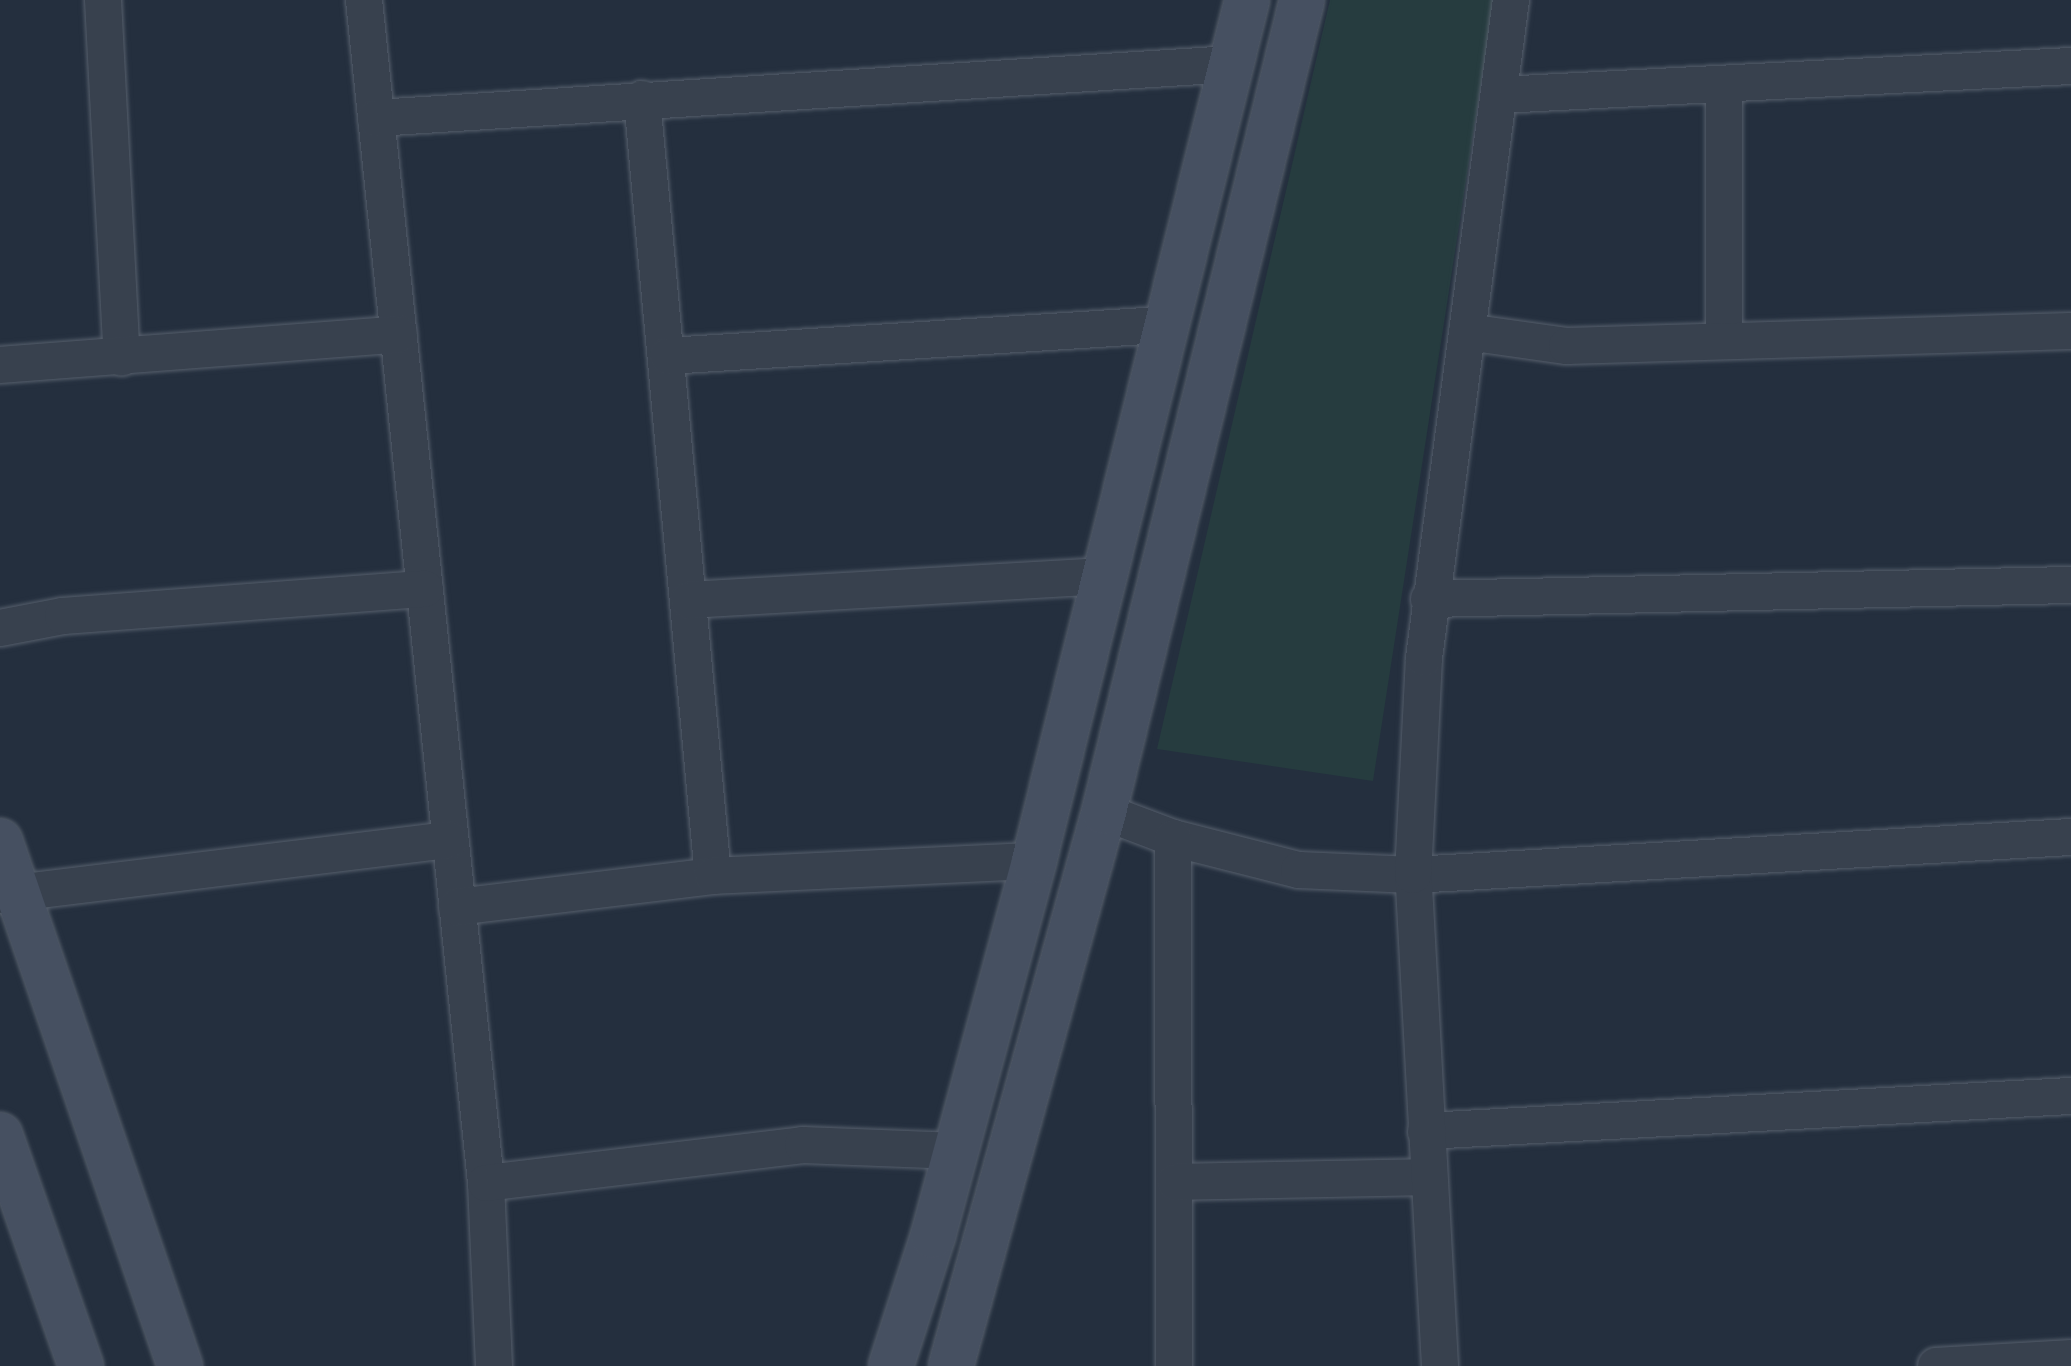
<!DOCTYPE html>
<html>
<head>
<meta charset="utf-8">
<style>
  body { margin:0 }
  #map { position:relative; width:2071px; height:1366px; overflow:hidden; background:#242f3e; font-family:Lato,sans-serif }
  div>[style] { position:absolute }
  .green>* { inset:0; background:#263c3f }
  .roads { filter:drop-shadow(0 0 2px #565f6c) drop-shadow(0 0 2px #565f6c) }
  .street>* { height:36px; margin:-18px; padding:0 18px; transform-origin:18px; border-radius:18px; background:#38414e }
  .secondary>* { height:44px; margin:-22px; padding:0 22px; transform-origin:22px; border-radius:22px; background:#465061 }
  span { translate:-50% -50%; white-space:nowrap; text-align:center; line-height:1.15; -webkit-text-stroke:8px #1d2633; paint-order:stroke }
</style>
</head>
<body>
<div id="map">
  <div class="green">
    <div style="clip-path:polygon(1330px 0,1494px 0,1373px 781px,1157px 749px)"></div>
  </div>
  <div class="roads">
    <div class="street">
      <div style="left:103px;top:0;width:358px;rotate:87deg"></div>
      <div style="left:364px;top:0;width:1189px;rotate:84.11deg"></div>
      <div style="left:486px;top:1183px;width:183px;rotate:87.5deg"></div>
      <div style="left:1724px;top:84px;width:255px;rotate:90deg"></div>
      <div style="left:1500px;top:95px;width:572px;rotate:-2.91deg"></div>
      <div style="left:642px;top:99px;width:780px;rotate:84.78deg"></div>
      <div style="left:376px;top:118px;width:858px;rotate:-3.61deg"></div>
      <div style="left:1467px;top:332px;width:101px;rotate:8deg"></div>
      <div style="left:1567px;top:346px;width:504px;rotate:-1.7deg"></div>
      <div style="left:668px;top:356px;width:499px;rotate:-3.6deg"></div>
      <div style="left:0;top:365px;width:400px;rotate:-4.4deg"></div>
      <div style="left:1429px;top:599px;width:642px;rotate:-1.25deg"></div>
      <div style="left:689px;top:600px;width:415px;rotate:-3.3deg"></div>
      <div style="left:0;top:628px;width:64px;rotate:-10.8deg"></div>
      <div style="left:63px;top:616px;width:363px;rotate:-4.3deg"></div>
      <div style="left:1104px;top:812px;width:74px;rotate:20.6deg"></div>
      <div style="left:1173px;top:838px;width:130px;rotate:14.3deg"></div>
      <div style="left:1299px;top:870px;width:114px;rotate:2.5deg"></div>
      <div style="left:1413px;top:875px;width:659px;rotate:-3.31deg"></div>
      <div style="left:1173px;top:838px;width:528px;rotate:89.89deg"></div>
      <div style="left:0;top:895px;width:453px;rotate:-7deg"></div>
      <div style="left:457px;top:907px;width:258px;rotate:-6.9deg"></div>
      <div style="left:713px;top:876px;width:321px;rotate:-2.7deg"></div>
      <div style="left:1426px;top:1131px;width:646px;rotate:-3.11deg"></div>
      <div style="left:1175px;top:1182px;width:254px;rotate:-1.1deg"></div>
      <div style="left:486px;top:1183px;width:319px;rotate:-6.8deg"></div>
      <div style="left:803px;top:1145px;width:154px;rotate:2.2deg"></div>
      <div style="left:1440px;top:1366px;width:492px;rotate:-93.1deg"></div>
      <div style="left:1413px;top:875px;width:217px;rotate:-87.1deg"></div>
      <div style="left:1424px;top:658px;width:664px;rotate:-82.47deg"></div>
      <div style="left:1936px;top:1366px;width:135px;rotate:-3.4deg"></div>
    </div>
    <div class="secondary">
      <div style="left:0;top:841px;width:555px;rotate:71.08deg"></div>
      <div style="left:0;top:1135px;width:245px;rotate:70.7deg"></div>
      <div style="left:891px;top:1366px;width:137px;rotate:-72.1deg"></div>
      <div style="left:933px;top:1236px;width:388px;rotate:-74.9deg"></div>
      <div style="left:1034px;top:861px;width:887px;rotate:-76.1deg"></div>
      <div style="left:951px;top:1366px;width:575px;rotate:-74.56deg"></div>
      <div style="left:1104px;top:812px;width:836px;rotate:-76.3deg"></div>
    </div>
  </div>
</div>
</body>
</html>
